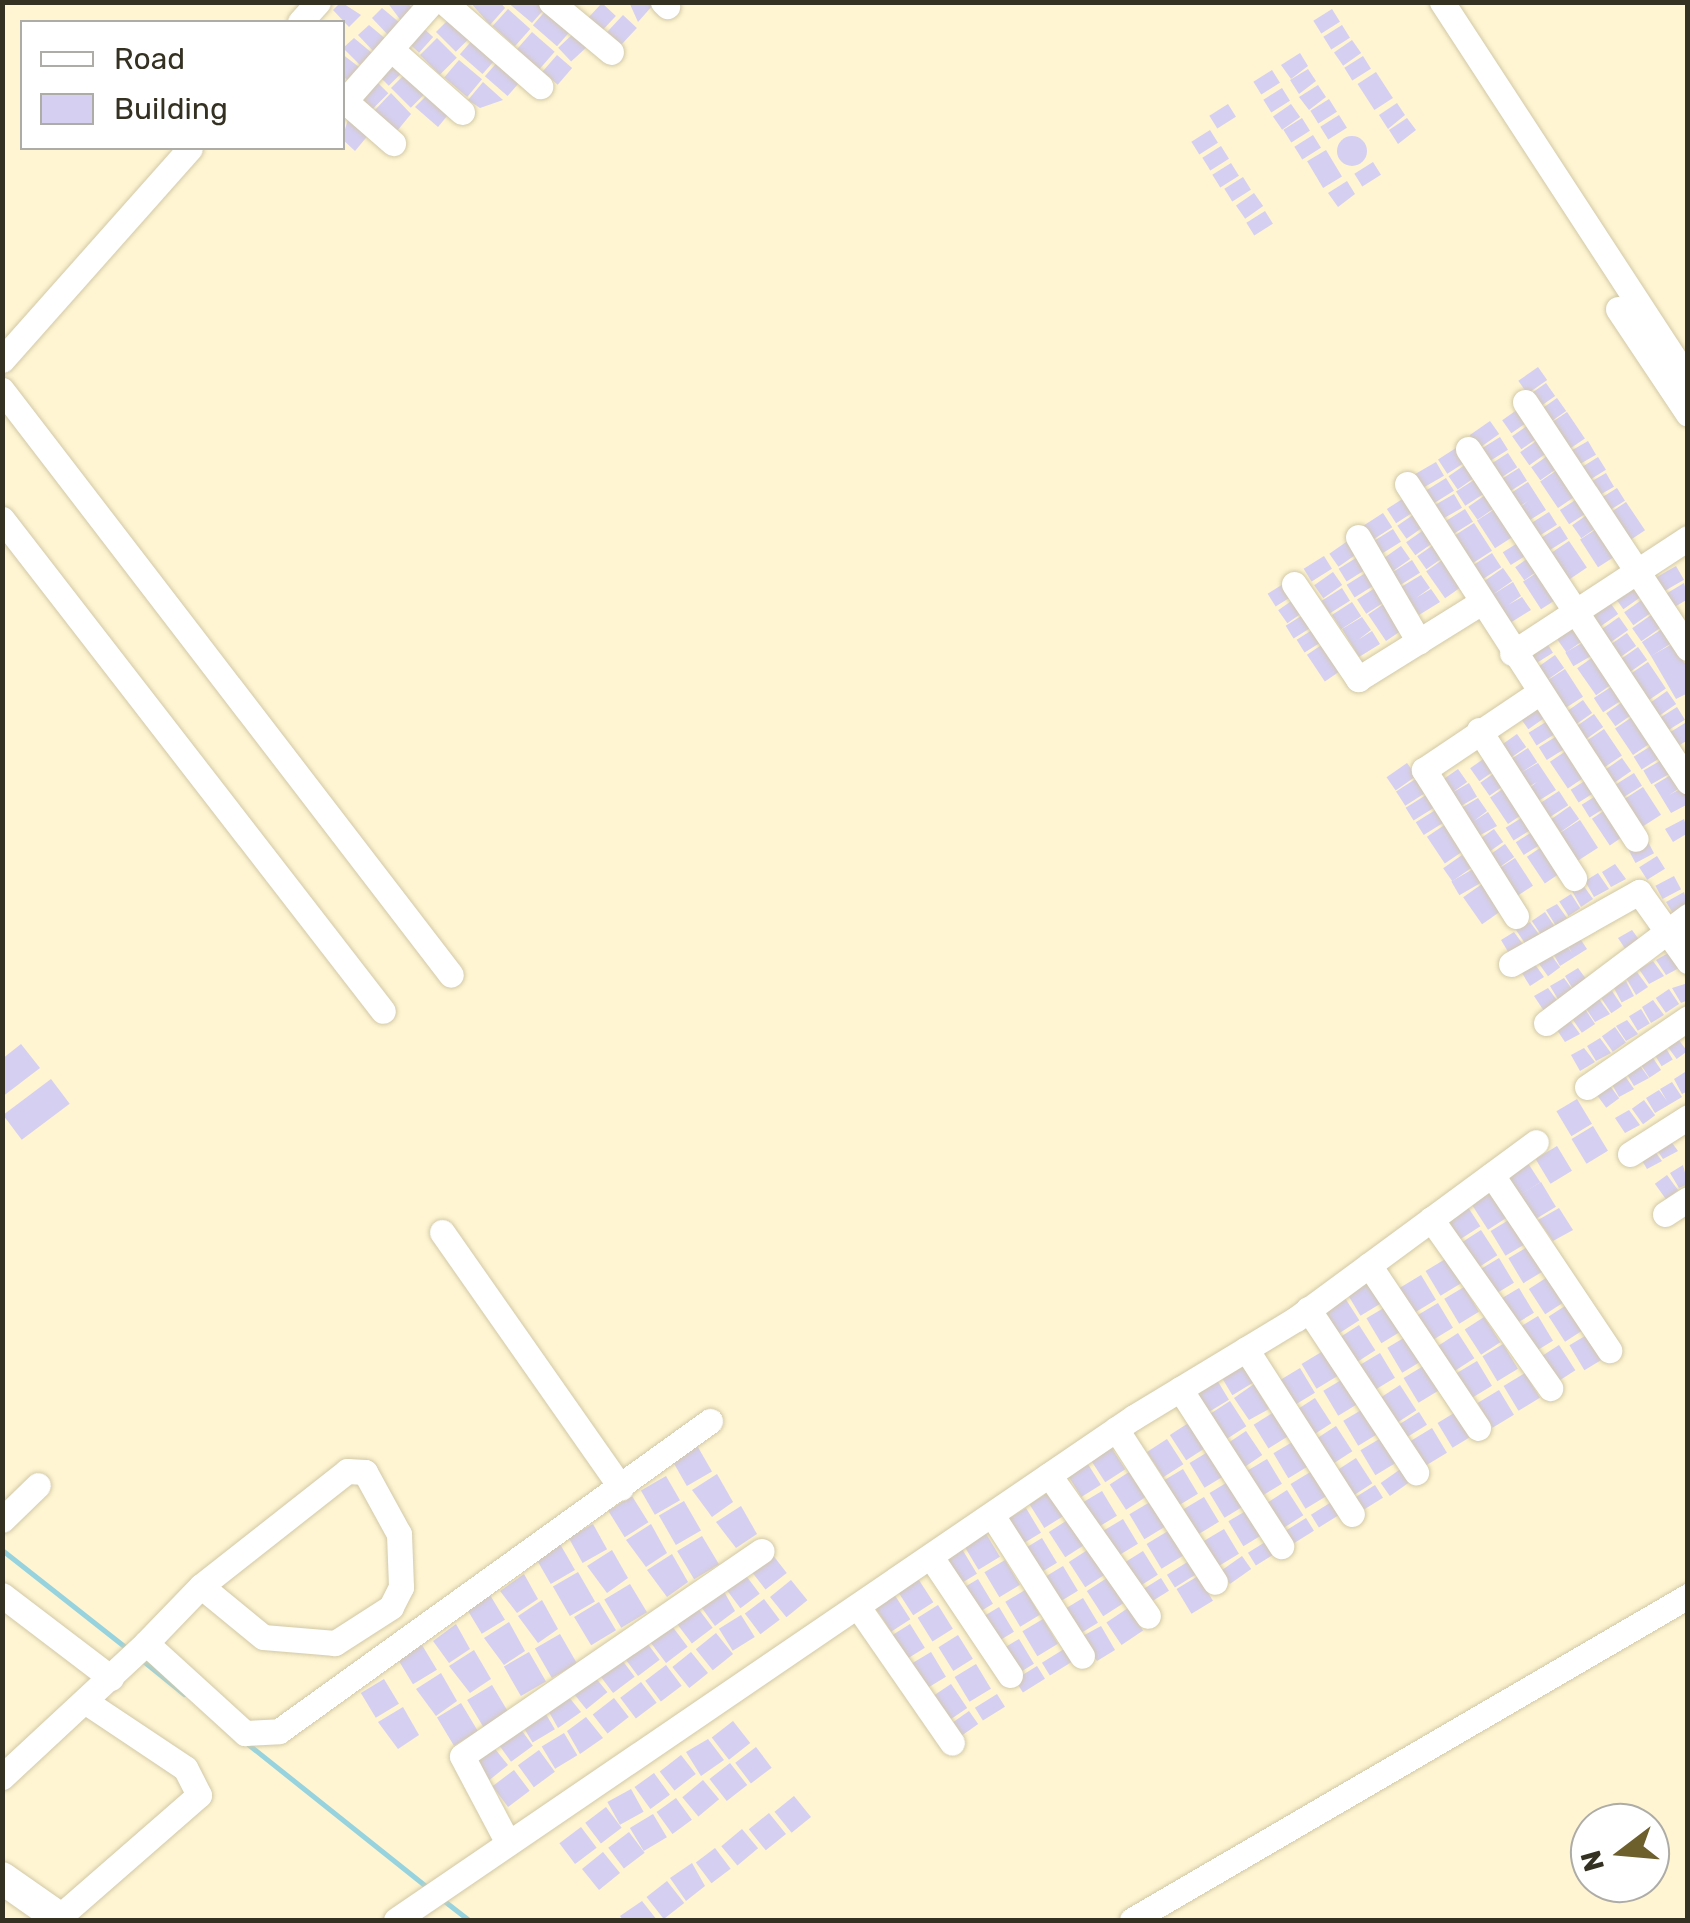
<!DOCTYPE html>
<html>
<head>
<meta charset="utf-8">
<style>
  body { margin:0 }
  #map { position:relative; width:1690px; height:1923px; overflow:hidden; background:#fff5d2; font-family:Rubik,sans-serif }
  div>[style] { position:absolute }
  .stream>* { height:5px; margin:-2.5px; padding:0 2.5px; transform-origin:2.5px; border-radius:2.5px; background:#97d3de }
  .building>* { inset:0; background:#d5cff1; transform-origin:0 0 }
  .round { border-radius:50% }
  .roads { filter:drop-shadow(0 0 2px #d2c8a7) drop-shadow(0 0 2px #d2c8a7) }
  .minor>* { height:25px; margin:-12.5px; padding:0 12.5px; transform-origin:12.5px; border-radius:12.5px; background:#fff }
  .major>* { height:32px; margin:-16px; padding:0 16px; transform-origin:16px; border-radius:16px; background:#fff }
  span { translate:-50% -50%; white-space:nowrap; text-align:center; line-height:1.15; -webkit-text-stroke:10px #fff; paint-order:stroke }
  .frame { position:absolute; inset:0; border:5px solid #343022; pointer-events:none }
  .legend { position:absolute; left:20px; top:20px; width:325px; height:130px; box-sizing:border-box; background:#fff; border:2px solid #aeaca7; margin:0; padding:12px 18px; list-style:none; font-size:30px; color:#343022 }
  .legend li { display:flex; align-items:center; gap:20px; height:50px }
  .legend b { width:50px; border:2px solid #aeaca7 }
  .north { position:absolute; left:1570px; top:1803px; width:100px; height:100px; box-sizing:border-box; background:#fff; border:2px solid #aeaca7; border-radius:50%; rotate:254deg; font-size:28px; font-weight:700; line-height:40px; text-align:center; color:#343022 }
  .north::after { content:''; display:block; margin:auto; width:35px; height:45px; background:#6d602d; clip-path:polygon(50% 0,100% 100%,50% 72%,0 100%) }
</style>
</head>
<body>
<div id="map">
  <div class="stream">
    <div style="left:2px;top:1550px;width:162px;rotate:38.2deg"></div>
    <div style="left:142px;top:1660px;width:54px;rotate:39deg"></div>
    <div style="left:244px;top:1741px;width:234px;rotate:38.6deg"></div>
    <div style="left:443px;top:1900px;width:33px;rotate:38deg"></div>
  </div>
  <div class="building">
    <div style="clip-path:polygon(341px 2px,361px 15px,349px 27px,333px 10px)"></div>
    <div style="clip-path:polygon(387px 2px,406px 2px,414px 9px,402px 22px)"></div>
    <div style="clip-path:polygon(470px 2px,500px 2px,505px 8px,490px 25px)"></div>
    <div style="clip-path:polygon(507px 2px,543px 2px,547px 6px,532px 23px)"></div>
    <div style="clip-path:polygon(629px 2px,651px 2px,653px 5px,638px 22px)"></div>
    <div style="left:602px;top:3px;width:19px;height:23px;rotate:43deg"></div>
    <div style="clip-path:polygon(382px 8px,400px 23px,389px 36px,372px 18px)"></div>
    <div style="left:548px;top:8px;width:32px;height:23px;rotate:41deg"></div>
    <div style="left:508px;top:9px;width:30px;height:23px;rotate:42deg"></div>
    <div style="left:1332px;top:9px;width:15px;height:22px;rotate:58deg"></div>
    <div style="left:453px;top:15px;width:28px;height:24px;rotate:45deg"></div>
    <div style="left:623px;top:15px;width:19px;height:23px;rotate:43deg"></div>
    <div style="clip-path:polygon(369px 25px,387px 40px,375px 53px,358px 35px)"></div>
    <div style="left:1342px;top:25px;width:15px;height:22px;rotate:58deg"></div>
    <div style="left:422px;top:27px;width:15px;height:21px;rotate:42deg"></div>
    <div style="left:532px;top:32px;width:30px;height:23px;rotate:41deg"></div>
    <div style="left:575px;top:32px;width:19px;height:23px;rotate:47deg"></div>
    <div style="left:475px;top:37px;width:30px;height:23px;rotate:41deg"></div>
    <div style="clip-path:polygon(354px 38px,372px 53px,360px 65px,343px 48px)"></div>
    <div style="left:437px;top:38px;width:28px;height:24px;rotate:45deg"></div>
    <div style="left:1352px;top:40px;width:16px;height:22px;rotate:55deg"></div>
    <div style="clip-path:polygon(1300px 53px,1308px 66px,1291px 79px,1281px 65px)"></div>
    <div style="clip-path:polygon(342px 54px,359px 67px,347px 80px,342px 75px)"></div>
    <div style="left:557px;top:55px;width:20px;height:22px;rotate:41deg"></div>
    <div style="left:1363px;top:56px;width:15px;height:22px;rotate:58deg"></div>
    <div style="left:393px;top:59px;width:16px;height:22px;rotate:45deg"></div>
    <div style="left:500px;top:59px;width:30px;height:23px;rotate:41deg"></div>
    <div style="left:459px;top:60px;width:30px;height:23px;rotate:40deg"></div>
    <div style="clip-path:polygon(1308px 69px,1316px 81px,1299px 94px,1290px 80px)"></div>
    <div style="left:1272px;top:70px;width:15px;height:22px;rotate:58deg"></div>
    <div style="left:408px;top:71px;width:28px;height:24px;rotate:45deg"></div>
    <div style="left:1376px;top:72px;width:31px;height:22px;rotate:57deg"></div>
    <div style="left:377px;top:82px;width:16px;height:23px;rotate:45deg"></div>
    <div style="clip-path:polygon(483px 82px,503px 100px,480px 108px,468px 100px)"></div>
    <div style="clip-path:polygon(1318px 85px,1326px 97px,1309px 110px,1299px 97px)"></div>
    <div style="left:1282px;top:88px;width:15px;height:22px;rotate:58deg"></div>
    <div style="clip-path:polygon(433px 89px,452px 110px,438px 127px,415px 107px)"></div>
    <div style="clip-path:polygon(391px 93px,411px 114px,397px 131px,374px 111px)"></div>
    <div style="left:1329px;top:99px;width:15px;height:22px;rotate:58deg"></div>
    <div style="clip-path:polygon(1397px 103px,1405px 115px,1388px 129px,1379px 115px)"></div>
    <div style="left:1228px;top:104px;width:15px;height:22px;rotate:58deg"></div>
    <div style="left:1291px;top:104px;width:16px;height:22px;rotate:55deg"></div>
    <div style="clip-path:polygon(350px 113px,370px 133px,355px 151px,342px 139px)"></div>
    <div style="left:1339px;top:115px;width:15px;height:22px;rotate:58deg"></div>
    <div style="left:1302px;top:118px;width:15px;height:22px;rotate:58deg"></div>
    <div style="clip-path:polygon(1407px 118px,1416px 130px,1398px 144px,1389px 130px)"></div>
    <div style="left:1210px;top:130px;width:15px;height:22px;rotate:58deg"></div>
    <div style="left:1313px;top:135px;width:15px;height:22px;rotate:58deg"></div>
    <div class="round" style="left:1337px;top:136px;width:30px;height:30px"></div>
    <div style="left:1221px;top:146px;width:15px;height:22px;rotate:58deg"></div>
    <div style="left:1326px;top:150px;width:31px;height:22px;rotate:59deg"></div>
    <div style="left:1373px;top:162px;width:15px;height:22px;rotate:58deg"></div>
    <div style="left:1231px;top:163px;width:15px;height:22px;rotate:58deg"></div>
    <div style="left:1243px;top:177px;width:15px;height:22px;rotate:58deg"></div>
    <div style="clip-path:polygon(1347px 181px,1355px 194px,1338px 207px,1328px 193px)"></div>
    <div style="left:1254px;top:193px;width:16px;height:22px;rotate:55deg"></div>
    <div style="left:1265px;top:211px;width:15px;height:22px;rotate:58deg"></div>
    <div style="left:1538px;top:367px;width:16px;height:24px;rotate:55deg"></div>
    <div style="left:1546px;top:383px;width:16px;height:23px;rotate:55deg"></div>
    <div style="left:1557px;top:398px;width:16px;height:24px;rotate:55deg"></div>
    <div style="left:1521px;top:407px;width:16px;height:23px;rotate:55deg"></div>
    <div style="left:1567px;top:412px;width:32px;height:24px;rotate:56deg"></div>
    <div style="left:1490px;top:421px;width:16px;height:25px;rotate:55deg"></div>
    <div style="left:1531px;top:423px;width:16px;height:23px;rotate:55deg"></div>
    <div style="left:1500px;top:437px;width:15px;height:25px;rotate:58deg"></div>
    <div style="left:1539px;top:439px;width:16px;height:23px;rotate:55deg"></div>
    <div style="left:1588px;top:441px;width:16px;height:25px;rotate:60deg"></div>
    <div style="left:1459px;top:446px;width:17px;height:25px;rotate:57deg"></div>
    <div style="left:1508px;top:453px;width:17px;height:25px;rotate:57deg"></div>
    <div style="left:1550px;top:454px;width:16px;height:23px;rotate:55deg"></div>
    <div style="left:1598px;top:457px;width:15px;height:25px;rotate:58deg"></div>
    <div style="left:1436px;top:462px;width:16px;height:25px;rotate:60deg"></div>
    <div style="left:1469px;top:462px;width:16px;height:25px;rotate:55deg"></div>
    <div style="left:1519px;top:468px;width:15px;height:24px;rotate:58deg"></div>
    <div style="left:1560px;top:468px;width:32px;height:24px;rotate:56deg"></div>
    <div style="left:1606px;top:473px;width:16px;height:24px;rotate:60deg"></div>
    <div style="left:1446px;top:478px;width:15px;height:25px;rotate:58deg"></div>
    <div style="left:1477px;top:478px;width:17px;height:25px;rotate:57deg"></div>
    <div style="clip-path:polygon(1528px 482px,1546px 510px,1525px 523px,1518px 509px,1528px 501px,1516px 509px,1508px 495px)"></div>
    <div style="left:1617px;top:488px;width:15px;height:24px;rotate:58deg"></div>
    <div style="left:1488px;top:493px;width:16px;height:24px;rotate:55deg"></div>
    <div style="left:1454px;top:494px;width:16px;height:25px;rotate:60deg"></div>
    <div style="left:1407px;top:496px;width:17px;height:24px;rotate:57deg"></div>
    <div style="left:1580px;top:497px;width:17px;height:24px;rotate:57deg"></div>
    <div style="left:1626px;top:502px;width:34px;height:24px;rotate:56deg"></div>
    <div style="left:1498px;top:507px;width:33px;height:25px;rotate:57deg"></div>
    <div style="left:1465px;top:509px;width:15px;height:24px;rotate:58deg"></div>
    <div style="left:1417px;top:512px;width:16px;height:24px;rotate:55deg"></div>
    <div style="left:1549px;top:512px;width:15px;height:24px;rotate:58deg"></div>
    <div style="left:1591px;top:512px;width:16px;height:23px;rotate:55deg"></div>
    <div style="left:1383px;top:513px;width:17px;height:24px;rotate:57deg"></div>
    <div style="left:1474px;top:523px;width:33px;height:24px;rotate:57deg"></div>
    <div style="left:1560px;top:526px;width:15px;height:24px;rotate:58deg"></div>
    <div style="left:1601px;top:526px;width:33px;height:25px;rotate:57deg"></div>
    <div style="left:1393px;top:529px;width:15px;height:25px;rotate:58deg"></div>
    <div style="left:1425px;top:529px;width:16px;height:23px;rotate:55deg"></div>
    <div style="left:1524px;top:539px;width:15px;height:25px;rotate:58deg"></div>
    <div style="left:1349px;top:540px;width:16px;height:24px;rotate:55deg"></div>
    <div style="left:1569px;top:541px;width:32px;height:23px;rotate:56deg"></div>
    <div style="left:1436px;top:543px;width:16px;height:23px;rotate:55deg"></div>
    <div style="left:1401px;top:546px;width:16px;height:23px;rotate:55deg"></div>
    <div style="left:1492px;top:553px;width:17px;height:24px;rotate:57deg"></div>
    <div style="left:1534px;top:554px;width:16px;height:23px;rotate:55deg"></div>
    <div style="left:1324px;top:556px;width:15px;height:24px;rotate:58deg"></div>
    <div style="left:1359px;top:556px;width:15px;height:24px;rotate:58deg"></div>
    <div style="left:1445px;top:558px;width:33px;height:23px;rotate:55deg"></div>
    <div style="left:1412px;top:560px;width:15px;height:24px;rotate:58deg"></div>
    <div style="left:1676px;top:566px;width:16px;height:25px;rotate:60deg"></div>
    <div style="left:1503px;top:568px;width:16px;height:24px;rotate:55deg"></div>
    <div style="left:1544px;top:568px;width:33px;height:25px;rotate:57deg"></div>
    <div style="left:1333px;top:572px;width:16px;height:23px;rotate:55deg"></div>
    <div style="left:1367px;top:572px;width:15px;height:24px;rotate:58deg"></div>
    <div style="clip-path:polygon(1421px 575px,1430px 588px,1416px 598px,1431px 589px,1440px 602px,1419px 615px,1401px 587px)"></div>
    <div style="left:1288px;top:581px;width:15px;height:24px;rotate:58deg"></div>
    <div style="clip-path:polygon(1513px 582px,1521px 596px,1508px 605px,1522px 597px,1531px 610px,1510px 623px,1492px 595px)"></div>
    <div style="left:1633px;top:583px;width:16px;height:23px;rotate:55deg"></div>
    <div style="clip-path:polygon(1684px 583px,1688px 599px,1671px 609px,1664px 595px)"></div>
    <div style="left:1378px;top:586px;width:17px;height:25px;rotate:57deg"></div>
    <div style="left:1342px;top:588px;width:15px;height:24px;rotate:58deg"></div>
    <div style="left:1297px;top:597px;width:16px;height:23px;rotate:55deg"></div>
    <div style="left:1643px;top:599px;width:16px;height:23px;rotate:55deg"></div>
    <div style="left:1388px;top:601px;width:32px;height:24px;rotate:56deg"></div>
    <div style="left:1609px;top:601px;width:16px;height:23px;rotate:55deg"></div>
    <div style="left:1352px;top:602px;width:17px;height:24px;rotate:57deg"></div>
    <div style="left:1306px;top:613px;width:15px;height:24px;rotate:58deg"></div>
    <div style="left:1651px;top:615px;width:16px;height:23px;rotate:55deg"></div>
    <div style="clip-path:polygon(1362px 617px,1371px 630px,1358px 640px,1372px 631px,1380px 644px,1359px 657px,1342px 629px)"></div>
    <div style="left:1619px;top:617px;width:16px;height:23px;rotate:55deg"></div>
    <div style="left:1576px;top:626px;width:16px;height:23px;rotate:55deg"></div>
    <div style="left:1317px;top:627px;width:15px;height:24px;rotate:58deg"></div>
    <div style="left:1662px;top:629px;width:17px;height:24px;rotate:57deg"></div>
    <div style="left:1627px;top:633px;width:16px;height:23px;rotate:55deg"></div>
    <div style="left:1545px;top:640px;width:15px;height:25px;rotate:58deg"></div>
    <div style="left:1587px;top:640px;width:16px;height:25px;rotate:60deg"></div>
    <div style="left:1326px;top:642px;width:32px;height:23px;rotate:56deg"></div>
    <div style="clip-path:polygon(1672px 644px,1688px 668px,1688px 693px,1676px 699px,1651px 656px)"></div>
    <div style="left:1638px;top:647px;width:16px;height:24px;rotate:55deg"></div>
    <div style="left:1555px;top:655px;width:16px;height:23px;rotate:55deg"></div>
    <div style="left:1596px;top:655px;width:33px;height:23px;rotate:55deg"></div>
    <div style="left:1648px;top:662px;width:32px;height:24px;rotate:56deg"></div>
    <div style="left:1565px;top:669px;width:33px;height:24px;rotate:57deg"></div>
    <div style="left:1614px;top:685px;width:17px;height:24px;rotate:57deg"></div>
    <div style="left:1667px;top:691px;width:16px;height:24px;rotate:55deg"></div>
    <div style="left:1583px;top:700px;width:16px;height:23px;rotate:55deg"></div>
    <div style="left:1625px;top:700px;width:16px;height:23px;rotate:55deg"></div>
    <div style="left:1538px;top:703px;width:16px;height:23px;rotate:55deg"></div>
    <div style="left:1677px;top:707px;width:15px;height:24px;rotate:58deg"></div>
    <div style="left:1594px;top:714px;width:16px;height:25px;rotate:55deg"></div>
    <div style="left:1635px;top:715px;width:32px;height:24px;rotate:56deg"></div>
    <div style="left:1549px;top:720px;width:15px;height:24px;rotate:58deg"></div>
    <div style="clip-path:polygon(1685px 723px,1688px 740px,1673px 749px,1664px 736px)"></div>
    <div style="left:1604px;top:729px;width:32px;height:24px;rotate:56deg"></div>
    <div style="left:1517px;top:734px;width:16px;height:23px;rotate:55deg"></div>
    <div style="left:1560px;top:734px;width:15px;height:25px;rotate:58deg"></div>
    <div style="left:1654px;top:744px;width:15px;height:24px;rotate:58deg"></div>
    <div style="left:1528px;top:748px;width:17px;height:24px;rotate:57deg"></div>
    <div style="left:1569px;top:749px;width:32px;height:23px;rotate:56deg"></div>
    <div style="left:1489px;top:755px;width:16px;height:23px;rotate:55deg"></div>
    <div style="left:1622px;top:758px;width:16px;height:24px;rotate:55deg"></div>
    <div style="left:1665px;top:758px;width:16px;height:25px;rotate:60deg"></div>
    <div style="left:1407px;top:763px;width:16px;height:25px;rotate:55deg"></div>
    <div style="clip-path:polygon(1538px 763px,1556px 790px,1535px 803px,1527px 790px,1537px 782px,1525px 789px,1517px 775px)"></div>
    <div style="left:1458px;top:769px;width:16px;height:25px;rotate:55deg"></div>
    <div style="left:1500px;top:769px;width:16px;height:24px;rotate:55deg"></div>
    <div style="left:1634px;top:773px;width:15px;height:24px;rotate:58deg"></div>
    <div style="clip-path:polygon(1674px 773px,1683px 786px,1669px 795px,1684px 787px,1688px 804px,1671px 813px,1654px 785px)"></div>
    <div style="left:1591px;top:777px;width:15px;height:24px;rotate:58deg"></div>
    <div style="left:1417px;top:778px;width:17px;height:25px;rotate:57deg"></div>
    <div style="left:1469px;top:783px;width:16px;height:24px;rotate:60deg"></div>
    <div style="left:1510px;top:784px;width:32px;height:24px;rotate:56deg"></div>
    <div style="left:1643px;top:787px;width:33px;height:24px;rotate:57deg"></div>
    <div style="left:1559px;top:791px;width:17px;height:24px;rotate:57deg"></div>
    <div style="left:1602px;top:792px;width:15px;height:24px;rotate:58deg"></div>
    <div style="left:1426px;top:795px;width:15px;height:24px;rotate:58deg"></div>
    <div style="clip-path:polygon(1478px 798px,1487px 811px,1474px 821px,1488px 812px,1497px 826px,1475px 838px,1458px 810px)"></div>
    <div style="left:1570px;top:806px;width:16px;height:23px;rotate:55deg"></div>
    <div style="left:1611px;top:806px;width:32px;height:23px;rotate:56deg"></div>
    <div style="left:1437px;top:809px;width:15px;height:25px;rotate:58deg"></div>
    <div style="left:1526px;top:815px;width:15px;height:24px;rotate:58deg"></div>
    <div style="clip-path:polygon(1684px 819px,1688px 833px,1673px 842px,1665px 829px)"></div>
    <div style="left:1580px;top:820px;width:33px;height:25px;rotate:57deg"></div>
    <div style="left:1446px;top:824px;width:32px;height:23px;rotate:56deg"></div>
    <div style="left:1494px;top:829px;width:16px;height:24px;rotate:55deg"></div>
    <div style="left:1537px;top:829px;width:15px;height:25px;rotate:58deg"></div>
    <div style="left:1647px;top:840px;width:15px;height:21px;rotate:62deg"></div>
    <div style="left:1505px;top:844px;width:16px;height:23px;rotate:55deg"></div>
    <div style="left:1546px;top:844px;width:32px;height:23px;rotate:56deg"></div>
    <div style="left:1462px;top:855px;width:16px;height:23px;rotate:55deg"></div>
    <div style="left:1657px;top:856px;width:15px;height:21px;rotate:58deg"></div>
    <div style="left:1515px;top:858px;width:33px;height:24px;rotate:57deg"></div>
    <div style="clip-path:polygon(1615px 864px,1626px 879px,1611px 887px,1602px 872px)"></div>
    <div style="left:1473px;top:869px;width:16px;height:25px;rotate:60deg"></div>
    <div style="clip-path:polygon(1598px 873px,1609px 889px,1594px 897px,1585px 881px)"></div>
    <div style="left:1674px;top:876px;width:15px;height:21px;rotate:62deg"></div>
    <div style="left:1482px;top:884px;width:33px;height:23px;rotate:55deg"></div>
    <div style="clip-path:polygon(1583px 885px,1593px 899px,1581px 907px,1572px 891px)"></div>
    <div style="clip-path:polygon(1684px 892px,1688px 907px,1674px 915px,1666px 902px)"></div>
    <div style="left:1571px;top:894px;width:17px;height:14px;rotate:57deg"></div>
    <div style="clip-path:polygon(1557px 904px,1567px 918px,1556px 926px,1546px 910px)"></div>
    <div style="left:1545px;top:912px;width:18px;height:16px;rotate:56deg"></div>
    <div style="clip-path:polygon(1530px 922px,1541px 937px,1526px 945px,1516px 930px)"></div>
    <div style="clip-path:polygon(1632px 930px,1643px 945px,1628px 953px,1618px 938px)"></div>
    <div style="clip-path:polygon(1514px 932px,1525px 947px,1510px 955px,1501px 940px)"></div>
    <div style="clip-path:polygon(1577px 934px,1587px 949px,1560px 966px,1551px 950px,1564px 942px,1572px 953px,1565px 941px)"></div>
    <div style="left:1549px;top:952px;width:19px;height:15px;rotate:54deg"></div>
    <div style="clip-path:polygon(1670px 952px,1681px 967px,1666px 975px,1656px 960px)"></div>
    <div style="clip-path:polygon(1653px 961px,1664px 976px,1649px 984px,1639px 969px)"></div>
    <div style="clip-path:polygon(1534px 963px,1544px 977px,1530px 986px,1520px 970px)"></div>
    <div style="clip-path:polygon(1578px 968px,1589px 983px,1574px 991px,1565px 976px)"></div>
    <div style="clip-path:polygon(1637px 972px,1648px 987px,1636px 995px,1626px 978px)"></div>
    <div style="clip-path:polygon(1564px 978px,1575px 993px,1559px 1001px,1550px 986px)"></div>
    <div style="left:1626px;top:981px;width:17px;height:14px;rotate:62deg"></div>
    <div style="clip-path:polygon(1688px 983px,1688px 1000px,1681px 1003px,1672px 988px)"></div>
    <div style="clip-path:polygon(1548px 988px,1559px 1003px,1544px 1011px,1534px 996px)"></div>
    <div style="left:1669px;top:989px;width:18px;height:16px;rotate:56deg"></div>
    <div style="left:1612px;top:991px;width:18px;height:13px;rotate:56deg"></div>
    <div style="clip-path:polygon(1599px 999px,1610px 1014px,1595px 1022px,1585px 1007px)"></div>
    <div style="clip-path:polygon(1653px 1000px,1664px 1015px,1651px 1023px,1642px 1007px)"></div>
    <div style="left:1585px;top:1009px;width:18px;height:16px;rotate:56deg"></div>
    <div style="left:1641px;top:1009px;width:17px;height:14px;rotate:59deg"></div>
    <div style="clip-path:polygon(1569px 1019px,1580px 1034px,1565px 1042px,1555px 1027px)"></div>
    <div style="clip-path:polygon(1627px 1020px,1638px 1034px,1626px 1041px,1616px 1026px)"></div>
    <div style="left:1615px;top:1027px;width:19px;height:16px;rotate:55deg"></div>
    <div style="left:1676px;top:1036px;width:19px;height:13px;rotate:54deg"></div>
    <div style="clip-path:polygon(1600px 1038px,1611px 1053px,1596px 1061px,1587px 1046px)"></div>
    <div style="clip-path:polygon(21px 1044px,40px 1068px,2px 1097px,2px 1059px)"></div>
    <div style="left:1664px;top:1045px;width:17px;height:13px;rotate:59deg"></div>
    <div style="clip-path:polygon(1584px 1048px,1595px 1062px,1580px 1071px,1571px 1055px)"></div>
    <div style="left:1651px;top:1055px;width:18px;height:14px;rotate:56deg"></div>
    <div style="clip-path:polygon(1638px 1063px,1649px 1078px,1634px 1086px,1625px 1071px)"></div>
    <div style="clip-path:polygon(1685px 1072px,1688px 1091px,1682px 1094px,1674px 1079px)"></div>
    <div style="clip-path:polygon(1623px 1073px,1634px 1089px,1619px 1097px,1610px 1081px)"></div>
    <div style="left:51px;top:1079px;width:31px;height:60px;rotate:53deg"></div>
    <div style="clip-path:polygon(1672px 1082px,1682px 1097px,1655px 1113px,1646px 1098px,1659px 1090px,1667px 1101px,1660px 1089px)"></div>
    <div style="left:1608px;top:1083px;width:19px;height:16px;rotate:54deg"></div>
    <div style="left:1577px;top:1099px;width:29px;height:24px;rotate:59deg"></div>
    <div style="left:1644px;top:1100px;width:19px;height:15px;rotate:54deg"></div>
    <div style="clip-path:polygon(1629px 1110px,1640px 1125px,1625px 1133px,1615px 1118px)"></div>
    <div style="left:1593px;top:1126px;width:29px;height:25px;rotate:59deg"></div>
    <div style="clip-path:polygon(1667px 1136px,1678px 1151px,1663px 1159px,1653px 1144px)"></div>
    <div style="left:1557px;top:1146px;width:29px;height:25px;rotate:59deg"></div>
    <div style="clip-path:polygon(1651px 1146px,1662px 1161px,1647px 1169px,1638px 1154px)"></div>
    <div style="left:1524px;top:1157px;width:30px;height:24px;rotate:57deg"></div>
    <div style="clip-path:polygon(1683px 1165px,1688px 1184px,1679px 1188px,1670px 1173px)"></div>
    <div style="left:1667px;top:1175px;width:19px;height:15px;rotate:54deg"></div>
    <div style="left:1541px;top:1182px;width:29px;height:24px;rotate:59deg"></div>
    <div style="left:1491px;top:1192px;width:30px;height:23px;rotate:57deg"></div>
    <div style="left:1464px;top:1201px;width:30px;height:24px;rotate:57deg"></div>
    <div style="clip-path:polygon(1559px 1208px,1573px 1230px,1553px 1241px,1538px 1220px)"></div>
    <div style="left:1512px;top:1218px;width:29px;height:25px;rotate:59deg"></div>
    <div style="left:1481px;top:1230px;width:30px;height:24px;rotate:57deg"></div>
    <div style="left:1529px;top:1246px;width:29px;height:24px;rotate:59deg"></div>
    <div style="left:1447px;top:1258px;width:29px;height:25px;rotate:59deg"></div>
    <div style="left:1499px;top:1258px;width:29px;height:25px;rotate:59deg"></div>
    <div style="left:1421px;top:1275px;width:29px;height:25px;rotate:59deg"></div>
    <div style="left:1549px;top:1276px;width:30px;height:24px;rotate:57deg"></div>
    <div style="left:1367px;top:1278px;width:29px;height:25px;rotate:59deg"></div>
    <div style="left:1464px;top:1287px;width:29px;height:23px;rotate:59deg"></div>
    <div style="left:1519px;top:1288px;width:29px;height:24px;rotate:59deg"></div>
    <div style="left:1343px;top:1295px;width:30px;height:24px;rotate:57deg"></div>
    <div style="left:1438px;top:1303px;width:29px;height:24px;rotate:59deg"></div>
    <div style="left:1568px;top:1304px;width:30px;height:23px;rotate:57deg"></div>
    <div style="left:1387px;top:1306px;width:29px;height:24px;rotate:59deg"></div>
    <div style="left:1538px;top:1316px;width:29px;height:25px;rotate:59deg"></div>
    <div style="left:1484px;top:1317px;width:30px;height:23px;rotate:57deg"></div>
    <div style="left:1359px;top:1325px;width:30px;height:24px;rotate:57deg"></div>
    <div style="left:1458px;top:1333px;width:30px;height:24px;rotate:57deg"></div>
    <div style="left:1590px;top:1333px;width:29px;height:24px;rotate:59deg"></div>
    <div style="left:1407px;top:1336px;width:29px;height:23px;rotate:59deg"></div>
    <div style="left:1503px;top:1344px;width:29px;height:24px;rotate:59deg"></div>
    <div style="left:1559px;top:1345px;width:30px;height:24px;rotate:57deg"></div>
    <div style="left:1323px;top:1351px;width:29px;height:25px;rotate:59deg"></div>
    <div style="left:1380px;top:1353px;width:29px;height:24px;rotate:59deg"></div>
    <div style="left:1238px;top:1358px;width:29px;height:24px;rotate:59deg"></div>
    <div style="left:1477px;top:1361px;width:29px;height:24px;rotate:59deg"></div>
    <div style="left:1425px;top:1365px;width:29px;height:25px;rotate:59deg"></div>
    <div style="left:1300px;top:1368px;width:29px;height:25px;rotate:59deg"></div>
    <div style="left:1525px;top:1373px;width:29px;height:25px;rotate:59deg"></div>
    <div style="left:1214px;top:1375px;width:29px;height:25px;rotate:59deg"></div>
    <div style="left:1343px;top:1379px;width:29px;height:23px;rotate:59deg"></div>
    <div style="clip-path:polygon(1254px 1384px,1269px 1409px,1249px 1420px,1234px 1398px)"></div>
    <div style="left:1400px;top:1385px;width:30px;height:23px;rotate:57deg"></div>
    <div style="left:1499px;top:1390px;width:29px;height:25px;rotate:59deg"></div>
    <div style="left:1315px;top:1398px;width:30px;height:24px;rotate:57deg"></div>
    <div style="left:1230px;top:1401px;width:30px;height:23px;rotate:57deg"></div>
    <div style="left:1363px;top:1409px;width:29px;height:23px;rotate:59deg"></div>
    <div style="left:1459px;top:1410px;width:29px;height:25px;rotate:59deg"></div>
    <div style="left:1274px;top:1412px;width:28px;height:24px;rotate:58deg"></div>
    <div style="left:1419px;top:1412px;width:15px;height:26px;rotate:58deg"></div>
    <div style="left:1190px;top:1422px;width:30px;height:24px;rotate:57deg"></div>
    <div style="left:1336px;top:1426px;width:30px;height:24px;rotate:57deg"></div>
    <div style="left:1432px;top:1428px;width:29px;height:25px;rotate:59deg"></div>
    <div style="left:1246px;top:1431px;width:29px;height:23px;rotate:56deg"></div>
    <div style="left:1381px;top:1438px;width:29px;height:24px;rotate:59deg"></div>
    <div style="left:1167px;top:1439px;width:30px;height:24px;rotate:57deg"></div>
    <div style="left:1294px;top:1441px;width:29px;height:24px;rotate:59deg"></div>
    <div style="left:695px;top:1442px;width:34px;height:29px;rotate:60deg"></div>
    <div style="left:1109px;top:1444px;width:30px;height:24px;rotate:57deg"></div>
    <div style="left:1211px;top:1450px;width:29px;height:25px;rotate:59deg"></div>
    <div style="left:1356px;top:1458px;width:30px;height:23px;rotate:57deg"></div>
    <div style="left:1267px;top:1459px;width:29px;height:23px;rotate:59deg"></div>
    <div style="left:1086px;top:1461px;width:28px;height:23px;rotate:58deg"></div>
    <div style="left:1402px;top:1468px;width:16px;height:26px;rotate:55deg"></div>
    <div style="left:1183px;top:1469px;width:29px;height:24px;rotate:59deg"></div>
    <div style="left:1312px;top:1471px;width:29px;height:25px;rotate:59deg"></div>
    <div style="left:1129px;top:1472px;width:30px;height:23px;rotate:57deg"></div>
    <div style="clip-path:polygon(717px 1474px,733px 1502px,712px 1517px,692px 1490px)"></div>
    <div style="left:666px;top:1476px;width:28px;height:29px;rotate:60deg"></div>
    <div style="left:1231px;top:1480px;width:29px;height:25px;rotate:59deg"></div>
    <div style="left:1375px;top:1485px;width:15px;height:26px;rotate:58deg"></div>
    <div style="left:1287px;top:1490px;width:30px;height:24px;rotate:57deg"></div>
    <div style="left:1102px;top:1491px;width:29px;height:24px;rotate:59deg"></div>
    <div style="left:1049px;top:1492px;width:28px;height:23px;rotate:58deg"></div>
    <div style="left:632px;top:1496px;width:31px;height:28px;rotate:58deg"></div>
    <div style="left:1204px;top:1497px;width:29px;height:24px;rotate:59deg"></div>
    <div style="left:684px;top:1501px;width:34px;height:29px;rotate:60deg"></div>
    <div style="left:1333px;top:1501px;width:15px;height:26px;rotate:58deg"></div>
    <div style="left:1150px;top:1502px;width:29px;height:24px;rotate:59deg"></div>
    <div style="clip-path:polygon(741px 1506px,757px 1534px,736px 1548px,716px 1522px)"></div>
    <div style="left:1026px;top:1508px;width:29px;height:25px;rotate:59deg"></div>
    <div style="left:1249px;top:1509px;width:29px;height:24px;rotate:59deg"></div>
    <div style="left:1306px;top:1518px;width:15px;height:26px;rotate:58deg"></div>
    <div style="left:1069px;top:1519px;width:30px;height:24px;rotate:57deg"></div>
    <div style="left:1123px;top:1519px;width:29px;height:24px;rotate:59deg"></div>
    <div style="left:593px;top:1524px;width:29px;height:28px;rotate:61deg"></div>
    <div style="clip-path:polygon(651px 1524px,667px 1553px,646px 1567px,626px 1540px)"></div>
    <div style="left:1224px;top:1529px;width:29px;height:24px;rotate:59deg"></div>
    <div style="left:1168px;top:1531px;width:29px;height:25px;rotate:59deg"></div>
    <div style="left:985px;top:1532px;width:29px;height:25px;rotate:59deg"></div>
    <div style="left:702px;top:1536px;width:33px;height:29px;rotate:59deg"></div>
    <div style="left:1042px;top:1538px;width:29px;height:25px;rotate:59deg"></div>
    <div style="left:1270px;top:1539px;width:15px;height:26px;rotate:58deg"></div>
    <div style="left:560px;top:1544px;width:30px;height:28px;rotate:60deg"></div>
    <div style="left:962px;top:1549px;width:29px;height:25px;rotate:59deg"></div>
    <div style="left:1089px;top:1549px;width:30px;height:24px;rotate:57deg"></div>
    <div style="clip-path:polygon(612px 1550px,628px 1578px,607px 1593px,587px 1566px)"></div>
    <div style="left:1143px;top:1551px;width:28px;height:24px;rotate:58deg"></div>
    <div style="clip-path:polygon(672px 1554px,688px 1582px,667px 1597px,647px 1570px)"></div>
    <div style="left:772px;top:1554px;width:24px;height:27px;rotate:52deg"></div>
    <div style="left:1242px;top:1556px;width:16px;height:26px;rotate:55deg"></div>
    <div style="left:1005px;top:1560px;width:29px;height:24px;rotate:59deg"></div>
    <div style="left:1189px;top:1561px;width:15px;height:26px;rotate:58deg"></div>
    <div style="left:1063px;top:1566px;width:29px;height:25px;rotate:59deg"></div>
    <div style="left:578px;top:1572px;width:34px;height:29px;rotate:60deg"></div>
    <div style="left:744px;top:1573px;width:26px;height:24px;rotate:53deg"></div>
    <div style="clip-path:polygon(524px 1574px,538px 1599px,517px 1613px,500px 1591px)"></div>
    <div style="left:1198px;top:1576px;width:29px;height:25px;rotate:59deg"></div>
    <div style="left:917px;top:1577px;width:30px;height:24px;rotate:57deg"></div>
    <div style="left:1107px;top:1578px;width:30px;height:24px;rotate:57deg"></div>
    <div style="left:1161px;top:1578px;width:15px;height:26px;rotate:58deg"></div>
    <div style="left:978px;top:1579px;width:29px;height:25px;rotate:59deg"></div>
    <div style="left:791px;top:1580px;width:26px;height:27px;rotate:51deg"></div>
    <div style="left:630px;top:1584px;width:33px;height:30px;rotate:59deg"></div>
    <div style="clip-path:polygon(722px 1588px,735px 1611px,715px 1626px,699px 1604px)"></div>
    <div style="left:1025px;top:1590px;width:29px;height:23px;rotate:59deg"></div>
    <div style="left:894px;top:1594px;width:30px;height:23px;rotate:57deg"></div>
    <div style="left:490px;top:1595px;width:29px;height:27px;rotate:59deg"></div>
    <div style="left:1083px;top:1598px;width:29px;height:25px;rotate:59deg"></div>
    <div style="left:764px;top:1599px;width:26px;height:24px;rotate:53deg"></div>
    <div style="clip-path:polygon(542px 1600px,558px 1629px,538px 1643px,518px 1616px)"></div>
    <div style="left:599px;top:1602px;width:33px;height:29px;rotate:59deg"></div>
    <div style="left:938px;top:1605px;width:28px;height:24px;rotate:58deg"></div>
    <div style="left:697px;top:1607px;width:26px;height:26px;rotate:53deg"></div>
    <div style="left:999px;top:1607px;width:29px;height:25px;rotate:59deg"></div>
    <div style="left:1128px;top:1608px;width:27px;height:26px;rotate:56deg"></div>
    <div style="left:741px;top:1615px;width:26px;height:26px;rotate:58deg"></div>
    <div style="left:1043px;top:1619px;width:29px;height:24px;rotate:59deg"></div>
    <div style="clip-path:polygon(509px 1622px,525px 1651px,504px 1665px,484px 1638px)"></div>
    <div style="clip-path:polygon(456px 1624px,470px 1649px,449px 1663px,433px 1641px)"></div>
    <div style="left:910px;top:1624px;width:28px;height:23px;rotate:58deg"></div>
    <div style="left:672px;top:1626px;width:26px;height:27px;rotate:53deg"></div>
    <div style="clip-path:polygon(1101px 1626px,1115px 1650px,1097px 1661px,1079px 1638px)"></div>
    <div style="left:716px;top:1633px;width:27px;height:26px;rotate:51deg"></div>
    <div style="left:560px;top:1634px;width:34px;height:29px;rotate:60deg"></div>
    <div style="left:958px;top:1635px;width:28px;height:23px;rotate:58deg"></div>
    <div style="left:644px;top:1639px;width:26px;height:27px;rotate:53deg"></div>
    <div style="left:1019px;top:1639px;width:29px;height:24px;rotate:59deg"></div>
    <div style="left:422px;top:1645px;width:29px;height:28px;rotate:59deg"></div>
    <div style="left:1064px;top:1649px;width:15px;height:26px;rotate:58deg"></div>
    <div style="clip-path:polygon(474px 1650px,491px 1679px,470px 1693px,449px 1666px)"></div>
    <div style="left:529px;top:1652px;width:34px;height:29px;rotate:60deg"></div>
    <div style="left:691px;top:1652px;width:27px;height:24px;rotate:51deg"></div>
    <div style="left:931px;top:1652px;width:29px;height:23px;rotate:59deg"></div>
    <div style="left:619px;top:1656px;width:26px;height:27px;rotate:53deg"></div>
    <div style="left:976px;top:1664px;width:29px;height:25px;rotate:59deg"></div>
    <div style="left:666px;top:1665px;width:26px;height:26px;rotate:53deg"></div>
    <div style="left:1037px;top:1666px;width:15px;height:26px;rotate:58deg"></div>
    <div style="left:591px;top:1672px;width:26px;height:27px;rotate:51deg"></div>
    <div style="clip-path:polygon(441px 1673px,457px 1701px,436px 1716px,416px 1689px)"></div>
    <div style="left:384px;top:1679px;width:29px;height:27px;rotate:59deg"></div>
    <div style="left:641px;top:1682px;width:26px;height:26px;rotate:53deg"></div>
    <div style="left:951px;top:1684px;width:29px;height:23px;rotate:56deg"></div>
    <div style="left:492px;top:1685px;width:33px;height:29px;rotate:59deg"></div>
    <div style="clip-path:polygon(564px 1691px,581px 1712px,558px 1728px,545px 1705px)"></div>
    <div style="left:997px;top:1694px;width:15px;height:26px;rotate:58deg"></div>
    <div style="left:614px;top:1698px;width:24px;height:27px;rotate:52deg"></div>
    <div style="left:461px;top:1703px;width:33px;height:28px;rotate:59deg"></div>
    <div style="left:541px;top:1706px;width:27px;height:26px;rotate:59deg"></div>
    <div style="clip-path:polygon(403px 1707px,419px 1735px,398px 1749px,378px 1722px)"></div>
    <div style="left:969px;top:1711px;width:16px;height:26px;rotate:55deg"></div>
    <div style="clip-path:polygon(586px 1717px,603px 1738px,580px 1754px,567px 1731px)"></div>
    <div style="left:733px;top:1721px;width:28px;height:27px;rotate:52deg"></div>
    <div style="left:517px;top:1724px;width:27px;height:27px;rotate:54deg"></div>
    <div style="left:564px;top:1733px;width:26px;height:26px;rotate:59deg"></div>
    <div style="clip-path:polygon(708px 1739px,724px 1760px,701px 1776px,686px 1752px)"></div>
    <div style="left:491px;top:1744px;width:27px;height:27px;rotate:51deg"></div>
    <div style="left:756px;top:1747px;width:26px;height:26px;rotate:53deg"></div>
    <div style="left:539px;top:1750px;width:27px;height:26px;rotate:54deg"></div>
    <div style="left:681px;top:1755px;width:24px;height:27px;rotate:52deg"></div>
    <div style="left:730px;top:1763px;width:28px;height:26px;rotate:52deg"></div>
    <div style="left:514px;top:1770px;width:26px;height:27px;rotate:53deg"></div>
    <div style="left:654px;top:1773px;width:27px;height:24px;rotate:54deg"></div>
    <div style="left:703px;top:1780px;width:25px;height:27px;rotate:50deg"></div>
    <div style="left:631px;top:1789px;width:26px;height:27px;rotate:61deg"></div>
    <div style="left:794px;top:1796px;width:27px;height:25px;rotate:51deg"></div>
    <div style="left:676px;top:1798px;width:27px;height:24px;rotate:54deg"></div>
    <div style="left:606px;top:1807px;width:26px;height:26px;rotate:53deg"></div>
    <div style="left:769px;top:1813px;width:27px;height:26px;rotate:51deg"></div>
    <div style="left:653px;top:1814px;width:27px;height:27px;rotate:59deg"></div>
    <div style="left:581px;top:1827px;width:26px;height:27px;rotate:53deg"></div>
    <div style="left:742px;top:1829px;width:25px;height:27px;rotate:50deg"></div>
    <div style="left:629px;top:1832px;width:26px;height:26px;rotate:53deg"></div>
    <div style="left:715px;top:1848px;width:26px;height:24px;rotate:53deg"></div>
    <div style="left:603px;top:1852px;width:27px;height:27px;rotate:51deg"></div>
    <div style="clip-path:polygon(692px 1863px,705px 1886px,686px 1901px,670px 1878px)"></div>
    <div style="left:667px;top:1881px;width:28px;height:26px;rotate:52deg"></div>
    <div style="clip-path:polygon(642px 1901px,657px 1920px,623px 1920px,620px 1916px)"></div>
  </div>
  <div class="roads">
    <div class="minor">
      <div style="left:444px;top:2px;width:128px;rotate:41.2deg"></div>
      <div style="left:551px;top:2px;width:78px;rotate:39.8deg"></div>
      <div style="left:663px;top:2px;width:6px;rotate:45deg"></div>
      <div style="left:1442px;top:2px;width:451px;rotate:56.9deg"></div>
      <div style="left:300px;top:22px;width:27px;rotate:-48deg"></div>
      <div style="left:391px;top:49px;width:95px;rotate:41.6deg"></div>
      <div style="left:345px;top:101px;width:64px;rotate:41.2deg"></div>
      <div style="left:342px;top:104px;width:136px;rotate:-48.6deg"></div>
      <div style="left:1618px;top:309px;width:126px;rotate:56.3deg"></div>
      <div style="left:2px;top:360px;width:283px;rotate:-48.4deg"></div>
      <div style="left:2px;top:390px;width:737px;rotate:52.49deg"></div>
      <div style="left:1525px;top:402px;width:295px;rotate:56.5deg"></div>
      <div style="left:1468px;top:449px;width:399px;rotate:56.5deg"></div>
      <div style="left:1407px;top:484px;width:422px;rotate:57.2deg"></div>
      <div style="left:2px;top:519px;width:622px;rotate:52.25deg"></div>
      <div style="left:1358px;top:537px;width:121px;rotate:59.8deg"></div>
      <div style="left:1294px;top:584px;width:115px;rotate:56deg"></div>
      <div style="left:1358px;top:679px;width:144px;rotate:-31.9deg"></div>
      <div style="left:1512px;top:653px;width:210px;rotate:-33.2deg"></div>
      <div style="left:1479px;top:730px;width:176px;rotate:57.3deg"></div>
      <div style="left:1516px;top:916px;width:173px;rotate:-122.2deg"></div>
      <div style="left:1424px;top:770px;width:140px;rotate:-33.9deg"></div>
      <div style="left:1511px;top:964px;width:147px;rotate:-29.4deg"></div>
      <div style="left:1639px;top:892px;width:85px;rotate:54.6deg"></div>
      <div style="left:1546px;top:1023px;width:178px;rotate:-37deg"></div>
      <div style="left:1587px;top:1087px;width:122px;rotate:-34.3deg"></div>
      <div style="left:1630px;top:1154px;width:69px;rotate:-32.5deg"></div>
      <div style="left:1492px;top:1175px;width:211px;rotate:56.2deg"></div>
      <div style="left:1665px;top:1214px;width:27px;rotate:-33deg"></div>
      <div style="left:1431px;top:1219px;width:207px;rotate:54.8deg"></div>
      <div style="left:442px;top:1232px;width:312px;rotate:55deg"></div>
      <div style="left:1369px;top:1265px;width:196px;rotate:56.2deg"></div>
      <div style="left:1308px;top:1309px;width:196px;rotate:56.5deg"></div>
      <div style="left:1246px;top:1349px;width:196px;rotate:57.3deg"></div>
      <div style="left:1180px;top:1389px;width:187px;rotate:57.2deg"></div>
      <div style="left:1116px;top:1429px;width:182px;rotate:57.1deg"></div>
      <div style="left:1049px;top:1475px;width:172px;rotate:54.9deg"></div>
      <div style="left:992px;top:1515px;width:167px;rotate:57.4deg"></div>
      <div style="left:2px;top:1520px;width:50px;rotate:-44.2deg"></div>
      <div style="left:931px;top:1557px;width:142px;rotate:56.2deg"></div>
      <div style="left:2px;top:1595px;width:137px;rotate:37.3deg"></div>
      <div style="left:858px;top:1607px;width:165px;rotate:55.3deg"></div>
      <div style="left:146px;top:1643px;width:79px;rotate:-46deg"></div>
      <div style="left:201px;top:1586px;width:186px;rotate:-38.2deg"></div>
      <div style="left:347px;top:1471px;width:18px;rotate:3deg"></div>
      <div style="left:365px;top:1472px;width:71px;rotate:61.3deg"></div>
      <div style="left:399px;top:1534px;width:53px;rotate:87.8deg"></div>
      <div style="left:401px;top:1587px;width:22px;rotate:117deg"></div>
      <div style="left:391px;top:1607px;width:67px;rotate:147.3deg"></div>
      <div style="left:335px;top:1643px;width:72px;rotate:-175.2deg"></div>
      <div style="left:263px;top:1637px;width:80px;rotate:-140.6deg"></div>
      <div style="left:2px;top:1777px;width:197px;rotate:-42.9deg"></div>
      <div style="left:146px;top:1643px;width:134px;rotate:42.3deg"></div>
      <div style="left:245px;top:1733px;width:34px;rotate:-3deg"></div>
      <div style="left:279px;top:1731px;width:531px;rotate:-35.73deg"></div>
      <div style="left:508px;top:1843px;width:98px;rotate:-117.9deg"></div>
      <div style="left:462px;top:1756px;width:363px;rotate:-34.4deg"></div>
      <div style="left:58px;top:1918px;width:187px;rotate:-41.1deg"></div>
      <div style="left:199px;top:1795px;width:30px;rotate:-117deg"></div>
      <div style="left:185px;top:1768px;width:115px;rotate:-146.3deg"></div>
      <div style="left:396px;top:1920px;width:893px;rotate:-34.28deg"></div>
      <div style="left:1134px;top:1417px;width:189px;rotate:-31.2deg"></div>
      <div style="left:1296px;top:1319px;width:298px;rotate:-36.4deg"></div>
      <div style="left:1132px;top:1920px;width:644px;rotate:-30.23deg"></div>
    </div>
    <div class="major">
      <div style="left:2px;top:1878px;width:73px;rotate:35deg"></div>
    </div>
  </div>
  <div class="frame"></div>
  <ul class="legend">
  <li><b style="height:12px;background:#fff"></b>Road</li>
  <li><b style="height:28px;background:#d5cff1"></b>Building</li>
  </ul>
  <div class="north">N</div>
</div>
</body>
</html>
